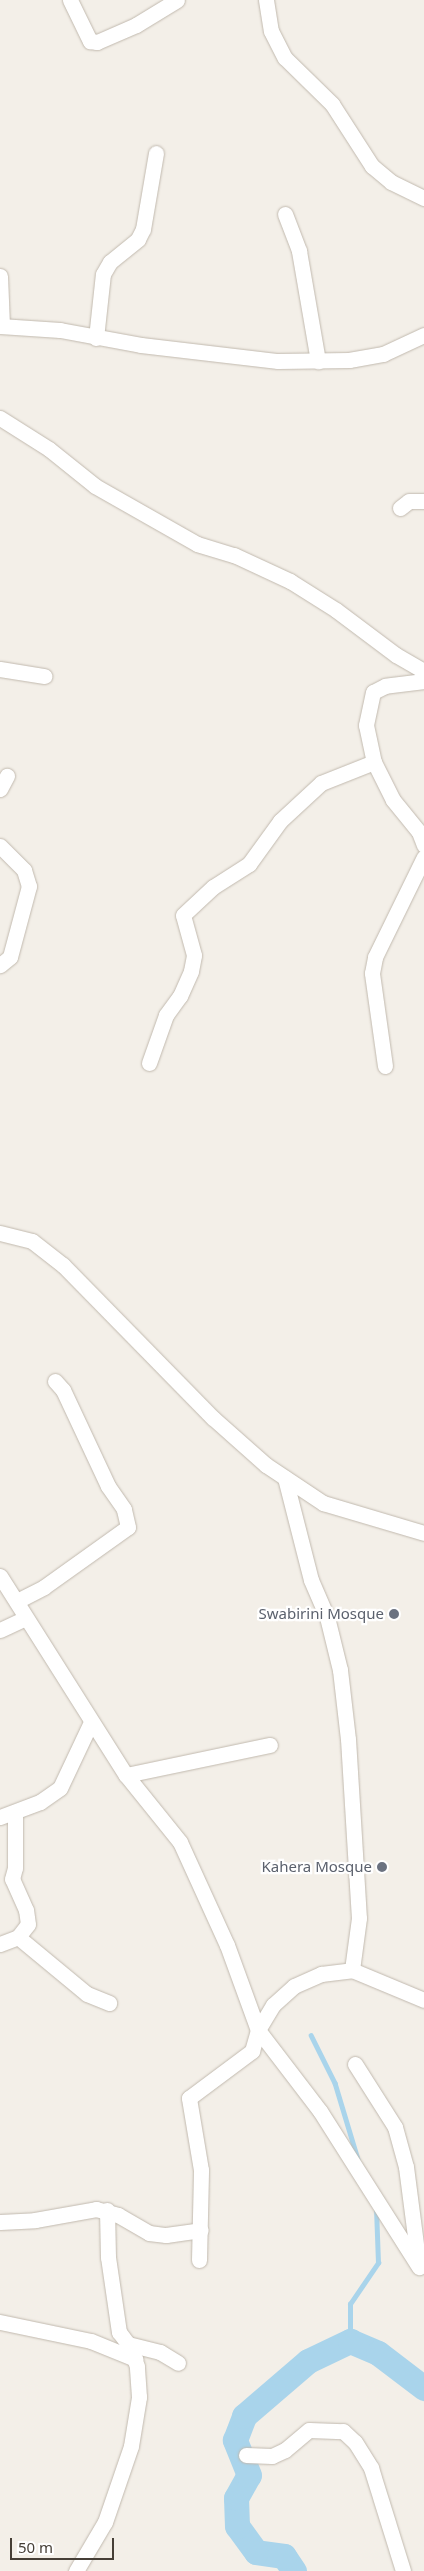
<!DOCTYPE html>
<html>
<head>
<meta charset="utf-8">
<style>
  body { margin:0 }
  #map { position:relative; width:424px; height:2571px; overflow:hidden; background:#f3efe8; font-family:"Noto Sans",sans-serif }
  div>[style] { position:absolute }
  .stream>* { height:4.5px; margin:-2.25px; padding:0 2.25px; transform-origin:2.25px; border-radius:2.25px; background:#a9d4eb }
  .river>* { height:25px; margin:-12.5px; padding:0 12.5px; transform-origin:12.5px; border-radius:12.5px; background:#a9d4eb }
  .roads { filter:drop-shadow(0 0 1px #c1b9ae) drop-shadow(0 0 1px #c1b9ae) }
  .street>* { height:15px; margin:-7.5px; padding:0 7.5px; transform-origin:7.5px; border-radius:7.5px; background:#fff }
  .dots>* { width:14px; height:14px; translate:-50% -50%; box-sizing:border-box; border:2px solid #fff; border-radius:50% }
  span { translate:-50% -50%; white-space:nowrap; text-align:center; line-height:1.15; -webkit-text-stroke:4.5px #fff; paint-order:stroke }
  .worship-label { font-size:15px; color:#5b616d }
  .right { translate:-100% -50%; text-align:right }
  .scale { position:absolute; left:10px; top:2538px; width:104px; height:22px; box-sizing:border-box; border:2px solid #463f37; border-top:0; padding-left:6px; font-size:15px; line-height:18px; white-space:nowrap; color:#463f37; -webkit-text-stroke:4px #fff; paint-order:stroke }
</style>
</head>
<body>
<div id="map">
  <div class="stream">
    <div style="left:311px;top:2035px;width:54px;rotate:63.4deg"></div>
    <div style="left:335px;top:2083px;width:79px;rotate:73.2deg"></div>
    <div style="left:350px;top:2341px;width:37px;rotate:-90deg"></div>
    <div style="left:350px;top:2304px;width:50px;rotate:-55.7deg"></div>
    <div style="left:378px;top:2263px;width:55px;rotate:-92.1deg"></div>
  </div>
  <div class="river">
    <div style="left:294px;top:2571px;width:18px;rotate:-124deg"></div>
    <div style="left:284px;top:2556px;width:28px;rotate:-172deg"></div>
    <div style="left:256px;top:2552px;width:32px;rotate:-126deg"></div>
    <div style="left:237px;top:2526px;width:28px;rotate:-92deg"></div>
    <div style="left:236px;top:2498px;width:26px;rotate:-61deg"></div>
    <div style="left:249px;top:2475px;width:38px;rotate:-112deg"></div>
    <div style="left:235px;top:2440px;width:26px;rotate:-69deg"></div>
    <div style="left:244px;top:2416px;width:84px;rotate:-40.7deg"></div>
    <div style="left:308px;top:2361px;width:47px;rotate:-25.5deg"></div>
    <div style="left:350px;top:2341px;width:30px;rotate:23deg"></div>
    <div style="left:378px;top:2353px;width:58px;rotate:37.3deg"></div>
  </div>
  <div class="roads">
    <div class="street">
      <div style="left:70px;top:0;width:46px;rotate:64deg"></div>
      <div style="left:90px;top:41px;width:7px;rotate:8deg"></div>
      <div style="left:97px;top:42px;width:43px;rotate:-23.6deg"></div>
      <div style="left:136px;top:25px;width:48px;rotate:-31.4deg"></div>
      <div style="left:266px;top:0;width:31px;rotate:81deg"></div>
      <div style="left:271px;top:31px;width:30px;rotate:63deg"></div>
      <div style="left:285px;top:58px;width:66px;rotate:44.4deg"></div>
      <div style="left:332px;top:104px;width:74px;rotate:57.2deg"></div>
      <div style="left:372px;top:166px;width:25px;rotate:40deg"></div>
      <div style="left:391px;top:182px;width:37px;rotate:26deg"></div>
      <div style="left:285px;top:214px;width:40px;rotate:69deg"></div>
      <div style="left:299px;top:251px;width:112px;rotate:80.2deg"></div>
      <div style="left:0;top:276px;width:50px;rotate:87.7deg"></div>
      <div style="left:0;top:326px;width:60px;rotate:3.8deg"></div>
      <div style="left:60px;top:330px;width:82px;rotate:10.5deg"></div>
      <div style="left:141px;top:345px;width:138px;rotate:6.7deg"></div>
      <div style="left:278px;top:361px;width:71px;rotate:-0.8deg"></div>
      <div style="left:349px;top:360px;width:35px;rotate:-10deg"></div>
      <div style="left:383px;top:354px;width:45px;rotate:-24.9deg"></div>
      <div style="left:96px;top:338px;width:64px;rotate:-83.8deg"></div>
      <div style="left:103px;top:274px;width:14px;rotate:-60deg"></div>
      <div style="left:110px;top:262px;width:36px;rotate:-39deg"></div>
      <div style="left:138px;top:239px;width:11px;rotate:-63deg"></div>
      <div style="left:143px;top:229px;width:77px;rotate:-80.3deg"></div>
      <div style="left:0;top:418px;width:58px;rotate:32.3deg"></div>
      <div style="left:49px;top:449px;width:59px;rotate:38.8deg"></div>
      <div style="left:95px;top:486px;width:117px;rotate:29.6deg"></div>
      <div style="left:197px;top:544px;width:39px;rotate:17deg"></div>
      <div style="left:234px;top:555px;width:62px;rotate:24.9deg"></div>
      <div style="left:290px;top:581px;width:54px;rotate:32.2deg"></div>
      <div style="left:336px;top:610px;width:75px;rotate:36.9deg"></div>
      <div style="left:396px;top:655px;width:32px;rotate:30deg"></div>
      <div style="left:400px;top:508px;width:11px;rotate:-38deg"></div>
      <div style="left:409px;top:501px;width:15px"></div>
      <div style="left:0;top:669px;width:45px;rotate:9deg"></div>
      <div style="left:424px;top:681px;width:39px;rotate:173deg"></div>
      <div style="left:385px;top:686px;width:13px;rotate:153deg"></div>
      <div style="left:373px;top:692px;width:34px;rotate:102deg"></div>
      <div style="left:366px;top:725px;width:38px;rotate:78deg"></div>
      <div style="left:374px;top:762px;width:42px;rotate:63.4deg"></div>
      <div style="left:393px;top:800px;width:41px;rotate:50.9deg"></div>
      <div style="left:419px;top:832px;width:14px;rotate:69deg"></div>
      <div style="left:0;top:789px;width:15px;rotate:-62deg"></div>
      <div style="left:0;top:846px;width:34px;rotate:45deg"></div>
      <div style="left:24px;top:870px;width:17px;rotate:73deg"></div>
      <div style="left:29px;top:886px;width:73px;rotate:105deg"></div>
      <div style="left:10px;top:957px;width:13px;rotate:141deg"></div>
      <div style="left:149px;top:1063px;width:51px;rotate:-70.5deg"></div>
      <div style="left:166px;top:1015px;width:24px;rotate:-54deg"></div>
      <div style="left:180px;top:996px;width:27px;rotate:-66deg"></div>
      <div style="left:191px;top:971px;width:16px;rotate:-79deg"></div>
      <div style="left:194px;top:955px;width:41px;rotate:-105.4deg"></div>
      <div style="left:183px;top:915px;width:41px;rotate:-43deg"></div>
      <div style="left:213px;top:887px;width:43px;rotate:-32.6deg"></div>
      <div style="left:249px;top:864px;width:53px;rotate:-54.2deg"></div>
      <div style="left:280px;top:821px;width:56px;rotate:-42.8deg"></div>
      <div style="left:321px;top:783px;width:57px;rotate:-21.6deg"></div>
      <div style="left:385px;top:1066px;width:94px;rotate:-98deg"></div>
      <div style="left:372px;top:973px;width:16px;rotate:-79deg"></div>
      <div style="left:375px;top:957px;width:111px;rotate:-63.9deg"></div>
      <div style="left:0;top:1233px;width:33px;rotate:14deg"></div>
      <div style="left:32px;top:1241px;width:39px;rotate:38deg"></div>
      <div style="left:63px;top:1265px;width:214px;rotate:45.6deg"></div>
      <div style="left:213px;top:1418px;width:71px;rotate:41.6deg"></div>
      <div style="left:266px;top:1465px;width:69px;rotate:33.7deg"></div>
      <div style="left:323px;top:1503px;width:105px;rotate:16.5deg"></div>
      <div style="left:285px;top:1478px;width:105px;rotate:75.7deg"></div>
      <div style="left:311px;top:1580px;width:40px;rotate:66.6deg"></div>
      <div style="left:327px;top:1617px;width:55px;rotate:76.2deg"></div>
      <div style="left:340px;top:1670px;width:69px;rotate:83.4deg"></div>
      <div style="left:348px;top:1739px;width:179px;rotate:86.5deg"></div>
      <div style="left:359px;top:1918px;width:52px;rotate:97.7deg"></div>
      <div style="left:0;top:1576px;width:236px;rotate:57.7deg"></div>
      <div style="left:126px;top:1775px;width:86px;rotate:51.1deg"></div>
      <div style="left:180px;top:1842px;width:113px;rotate:65.5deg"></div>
      <div style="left:227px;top:1945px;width:90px;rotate:70deg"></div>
      <div style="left:258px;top:2030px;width:102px;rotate:52.6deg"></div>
      <div style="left:320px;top:2111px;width:185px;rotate:57.6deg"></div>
      <div style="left:17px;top:1601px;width:30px;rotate:-27deg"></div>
      <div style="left:44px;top:1587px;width:103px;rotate:-35.5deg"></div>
      <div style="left:128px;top:1527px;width:18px;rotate:-103deg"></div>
      <div style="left:124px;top:1509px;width:28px;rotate:-125deg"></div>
      <div style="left:108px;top:1486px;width:106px;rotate:-115.1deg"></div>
      <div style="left:63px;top:1390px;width:12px;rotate:-132deg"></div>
      <div style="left:0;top:1630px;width:26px;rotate:-25deg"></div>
      <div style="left:126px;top:1775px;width:147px;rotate:-11.8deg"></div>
      <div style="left:0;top:1817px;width:43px;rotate:-20.6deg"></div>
      <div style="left:40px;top:1802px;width:24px;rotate:-35deg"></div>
      <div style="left:60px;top:1788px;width:73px;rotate:-64.8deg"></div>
      <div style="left:18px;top:1937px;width:89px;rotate:39.6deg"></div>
      <div style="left:87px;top:1994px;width:24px;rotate:22deg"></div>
      <div style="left:0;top:1944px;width:19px;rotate:-21deg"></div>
      <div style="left:18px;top:1937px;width:16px;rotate:-52deg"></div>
      <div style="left:28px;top:1924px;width:14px;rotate:-98deg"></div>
      <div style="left:26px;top:1910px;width:34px;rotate:-114deg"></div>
      <div style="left:12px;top:1879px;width:11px;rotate:-75deg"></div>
      <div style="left:15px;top:1868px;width:54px;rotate:-90deg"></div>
      <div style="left:355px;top:2064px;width:75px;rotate:57.6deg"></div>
      <div style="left:395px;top:2127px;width:41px;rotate:74.6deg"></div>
      <div style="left:406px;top:2167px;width:93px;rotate:82.6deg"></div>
      <div style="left:107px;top:2210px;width:47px;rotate:88.8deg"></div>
      <div style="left:108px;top:2257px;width:76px;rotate:81.7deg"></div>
      <div style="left:119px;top:2332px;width:15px;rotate:53deg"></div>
      <div style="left:128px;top:2344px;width:33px;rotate:14deg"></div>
      <div style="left:160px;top:2352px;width:21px;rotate:31deg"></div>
      <div style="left:0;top:2222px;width:35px;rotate:-3deg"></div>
      <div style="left:35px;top:2220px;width:62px;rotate:-10.2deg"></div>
      <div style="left:96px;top:2209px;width:23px;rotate:15deg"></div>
      <div style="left:118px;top:2215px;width:36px;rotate:30deg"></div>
      <div style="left:149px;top:2233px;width:17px;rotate:7deg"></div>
      <div style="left:166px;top:2235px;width:35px;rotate:-8deg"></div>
      <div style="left:199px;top:2260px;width:90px;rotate:-88.7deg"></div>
      <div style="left:201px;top:2170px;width:73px;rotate:-99.5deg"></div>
      <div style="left:189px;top:2098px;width:79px;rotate:-36.7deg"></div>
      <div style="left:252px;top:2051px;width:22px;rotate:-74deg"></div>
      <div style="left:258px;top:2030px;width:29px;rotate:-59deg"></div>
      <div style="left:273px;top:2005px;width:28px;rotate:-42deg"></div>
      <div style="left:294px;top:1986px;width:30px;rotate:-24deg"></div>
      <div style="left:321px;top:1974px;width:31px;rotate:-7deg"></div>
      <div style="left:352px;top:1970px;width:78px;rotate:22.6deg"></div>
      <div style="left:0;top:2322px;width:93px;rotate:11.8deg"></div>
      <div style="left:91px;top:2341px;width:48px;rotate:22.2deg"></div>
      <div style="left:246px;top:2455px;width:26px;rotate:2deg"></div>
      <div style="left:272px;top:2456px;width:14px;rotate:-25deg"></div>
      <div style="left:285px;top:2450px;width:31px;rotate:-40deg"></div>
      <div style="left:309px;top:2430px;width:34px;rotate:2deg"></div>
      <div style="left:343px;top:2431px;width:16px;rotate:43deg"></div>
      <div style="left:355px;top:2442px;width:31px;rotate:58deg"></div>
      <div style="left:371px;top:2468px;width:108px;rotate:72.7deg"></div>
      <div style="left:76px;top:2571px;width:57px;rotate:-59.4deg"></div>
      <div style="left:105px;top:2522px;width:80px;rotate:-71.1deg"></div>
      <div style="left:131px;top:2446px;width:50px;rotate:-80.7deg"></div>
      <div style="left:139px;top:2397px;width:31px;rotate:-94deg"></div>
      <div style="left:137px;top:2366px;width:24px;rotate:-112deg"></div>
    </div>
  </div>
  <div class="dots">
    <div style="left:394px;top:1614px;background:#6b7280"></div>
    <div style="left:382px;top:1867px;background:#6b7280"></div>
  </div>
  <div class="worship-label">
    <span class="right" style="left:384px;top:1614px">Swabirini Mosque</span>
    <span class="right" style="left:372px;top:1867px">Kahera Mosque</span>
  </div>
  <div class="scale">50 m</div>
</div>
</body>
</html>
